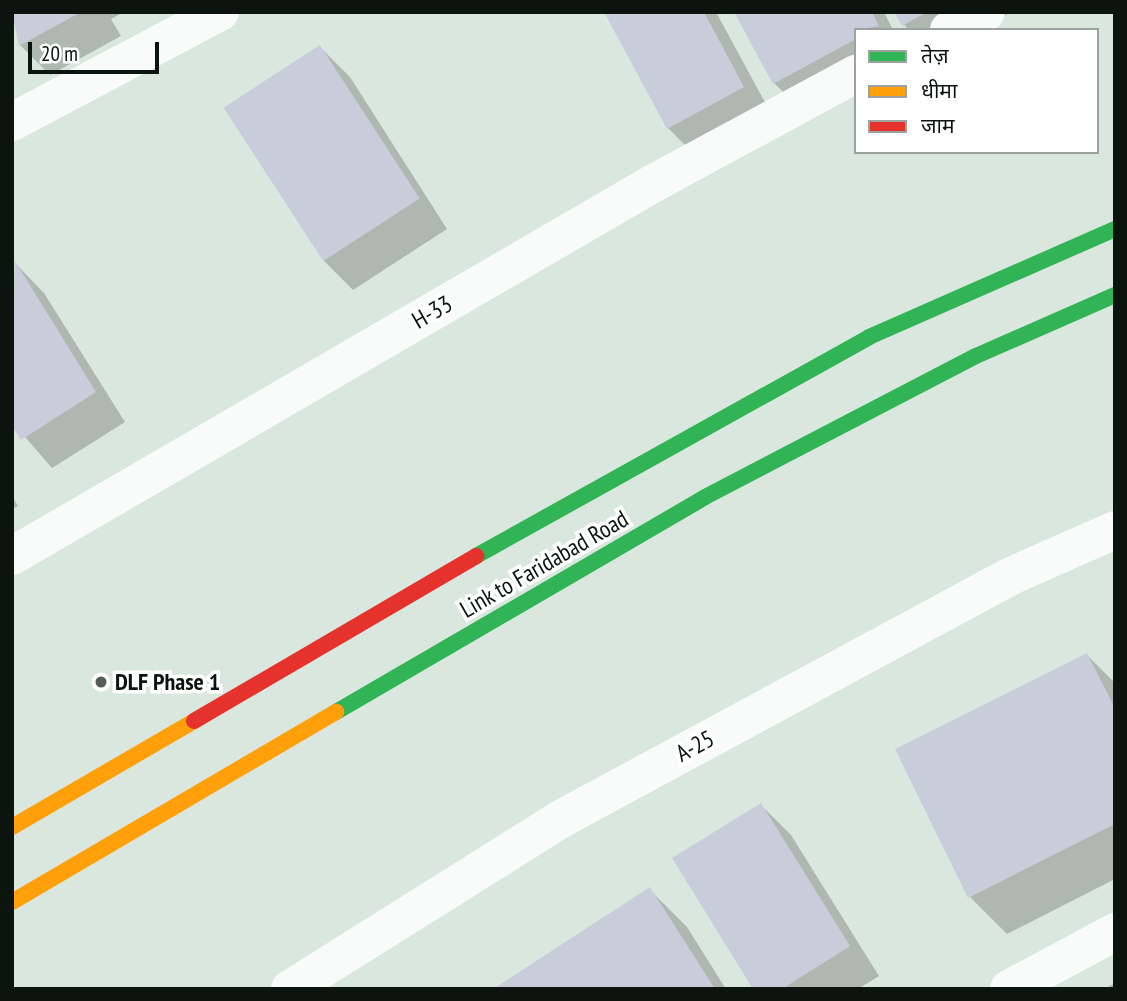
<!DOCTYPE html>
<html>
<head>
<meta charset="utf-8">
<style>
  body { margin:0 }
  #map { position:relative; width:1127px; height:1001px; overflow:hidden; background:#dae7de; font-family:"PT Sans Narrow","Noto Sans Devanagari",sans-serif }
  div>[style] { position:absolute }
  .shadow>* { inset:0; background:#0003 }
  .building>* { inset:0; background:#c8cdd9; transform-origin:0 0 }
  .street>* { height:38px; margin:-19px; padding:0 19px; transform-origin:19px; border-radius:19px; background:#f9fbfa }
  .fast>* { height:16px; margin:-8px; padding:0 8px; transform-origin:8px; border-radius:8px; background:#30b455 }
  .slow>* { height:16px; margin:-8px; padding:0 8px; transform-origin:8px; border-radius:8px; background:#ff9f0a }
  .jam>* { height:16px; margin:-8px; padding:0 8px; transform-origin:8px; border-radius:8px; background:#e5322d }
  .dots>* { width:19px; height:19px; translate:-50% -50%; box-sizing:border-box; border:4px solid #fff; border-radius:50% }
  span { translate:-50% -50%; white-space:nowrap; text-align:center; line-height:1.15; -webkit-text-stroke:7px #fff; paint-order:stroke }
  .street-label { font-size:24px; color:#0b140e }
  .poi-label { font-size:24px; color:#0b140e; font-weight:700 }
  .left { translate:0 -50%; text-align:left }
  .frame { position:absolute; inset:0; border:14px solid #0b140e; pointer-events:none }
  .legend { position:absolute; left:854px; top:28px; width:245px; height:126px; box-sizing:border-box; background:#fff; border:2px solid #9da19f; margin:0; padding:9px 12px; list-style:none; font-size:21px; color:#0b140e }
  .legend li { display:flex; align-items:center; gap:14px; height:35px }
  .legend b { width:35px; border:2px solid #9da19f }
  .scale { position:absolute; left:28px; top:42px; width:131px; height:32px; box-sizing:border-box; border:4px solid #0b140e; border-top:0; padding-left:9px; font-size:21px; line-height:24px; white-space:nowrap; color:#0b140e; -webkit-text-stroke:5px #fff; paint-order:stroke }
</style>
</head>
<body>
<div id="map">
  <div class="shadow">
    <div style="clip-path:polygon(12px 12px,124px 12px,111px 19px,121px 36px,50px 75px,20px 45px)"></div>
    <div style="clip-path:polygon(606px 12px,716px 12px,773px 117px,698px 158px,668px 128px)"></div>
    <div style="clip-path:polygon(736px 12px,884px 12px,893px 30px,856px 30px,856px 85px,804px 113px,774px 83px)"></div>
    <div style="clip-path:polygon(896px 12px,1011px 12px,979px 30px,908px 30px)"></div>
    <div style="clip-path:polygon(320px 47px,350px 77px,447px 229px,353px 290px,323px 260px)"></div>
    <div style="clip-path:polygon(15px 263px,44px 293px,125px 422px,52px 468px,12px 422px)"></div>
    <div style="clip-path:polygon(12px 496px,18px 506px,12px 509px)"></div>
    <div style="clip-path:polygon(1087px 655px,1115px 683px,1115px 879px,1007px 934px,970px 897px)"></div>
    <div style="clip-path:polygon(761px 805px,791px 835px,879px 976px,858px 989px,755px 989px)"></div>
    <div style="clip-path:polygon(650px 890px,687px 927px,726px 989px,496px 989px)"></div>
    <div style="clip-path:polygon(1115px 983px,1115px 989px,1104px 989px)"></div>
  </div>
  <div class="building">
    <div style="clip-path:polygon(12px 12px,81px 12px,19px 46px)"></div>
    <div style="clip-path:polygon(604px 12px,704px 12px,744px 87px,667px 129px)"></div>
    <div style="clip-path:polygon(734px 12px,872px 12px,879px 26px,856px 30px,856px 39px,773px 84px)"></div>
    <div style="clip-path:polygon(894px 12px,927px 12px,902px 26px)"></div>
    <div style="left:320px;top:45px;width:183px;height:115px;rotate:57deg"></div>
    <div style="clip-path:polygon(15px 261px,96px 392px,21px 440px,12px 426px)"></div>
    <div style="clip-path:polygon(1087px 653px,1115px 708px,1115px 824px,968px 898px,895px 749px)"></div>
    <div style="clip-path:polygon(761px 803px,850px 946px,782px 989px,753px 989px,672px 858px)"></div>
    <div style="clip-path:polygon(650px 887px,715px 989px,493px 989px)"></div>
  </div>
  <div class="street">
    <div style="left:949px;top:30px;width:41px;rotate:-25.9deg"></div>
    <div style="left:12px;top:122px;width:235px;rotate:-27.9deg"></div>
    <div style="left:12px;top:556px;width:742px;rotate:-30.16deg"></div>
    <div style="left:654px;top:183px;width:230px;rotate:-28.4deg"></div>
    <div style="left:290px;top:989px;width:318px;rotate:-32.1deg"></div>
    <div style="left:559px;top:820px;width:511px;rotate:-28.37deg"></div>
    <div style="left:1009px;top:577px;width:116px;rotate:-23.9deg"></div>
    <div style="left:1009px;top:989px;width:120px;rotate:-28.3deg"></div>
  </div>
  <div class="fast">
    <div style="left:476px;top:556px;width:450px;rotate:-29.1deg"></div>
    <div style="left:869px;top:337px;width:269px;rotate:-23.7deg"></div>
    <div style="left:336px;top:712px;width:427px;rotate:-30.2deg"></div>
    <div style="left:705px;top:497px;width:305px;rotate:-27.5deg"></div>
    <div style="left:976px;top:356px;width:152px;rotate:-23.7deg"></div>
  </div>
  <div class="slow">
    <div style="left:12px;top:827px;width:211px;rotate:-30.2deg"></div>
    <div style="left:12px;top:902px;width:376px;rotate:-30.4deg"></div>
  </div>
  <div class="jam">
    <div style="left:194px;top:721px;width:327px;rotate:-30.3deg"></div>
  </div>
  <div class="dots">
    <div style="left:101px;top:682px;background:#535e57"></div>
  </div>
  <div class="street-label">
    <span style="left:432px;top:312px;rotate:-30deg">H-33</span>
    <span style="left:544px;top:564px;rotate:-30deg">Link to Faridabad Road</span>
    <span style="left:695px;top:746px;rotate:-28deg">A-25</span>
  </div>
  <div class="poi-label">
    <span class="left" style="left:115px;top:682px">DLF Phase 1</span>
  </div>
  <div class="frame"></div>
  <ul class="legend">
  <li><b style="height:9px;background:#30b455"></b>तेज़</li>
  <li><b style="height:9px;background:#ff9f0a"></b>धीमा</li>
  <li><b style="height:9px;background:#e5322d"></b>जाम</li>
  </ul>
  <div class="scale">20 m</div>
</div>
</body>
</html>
